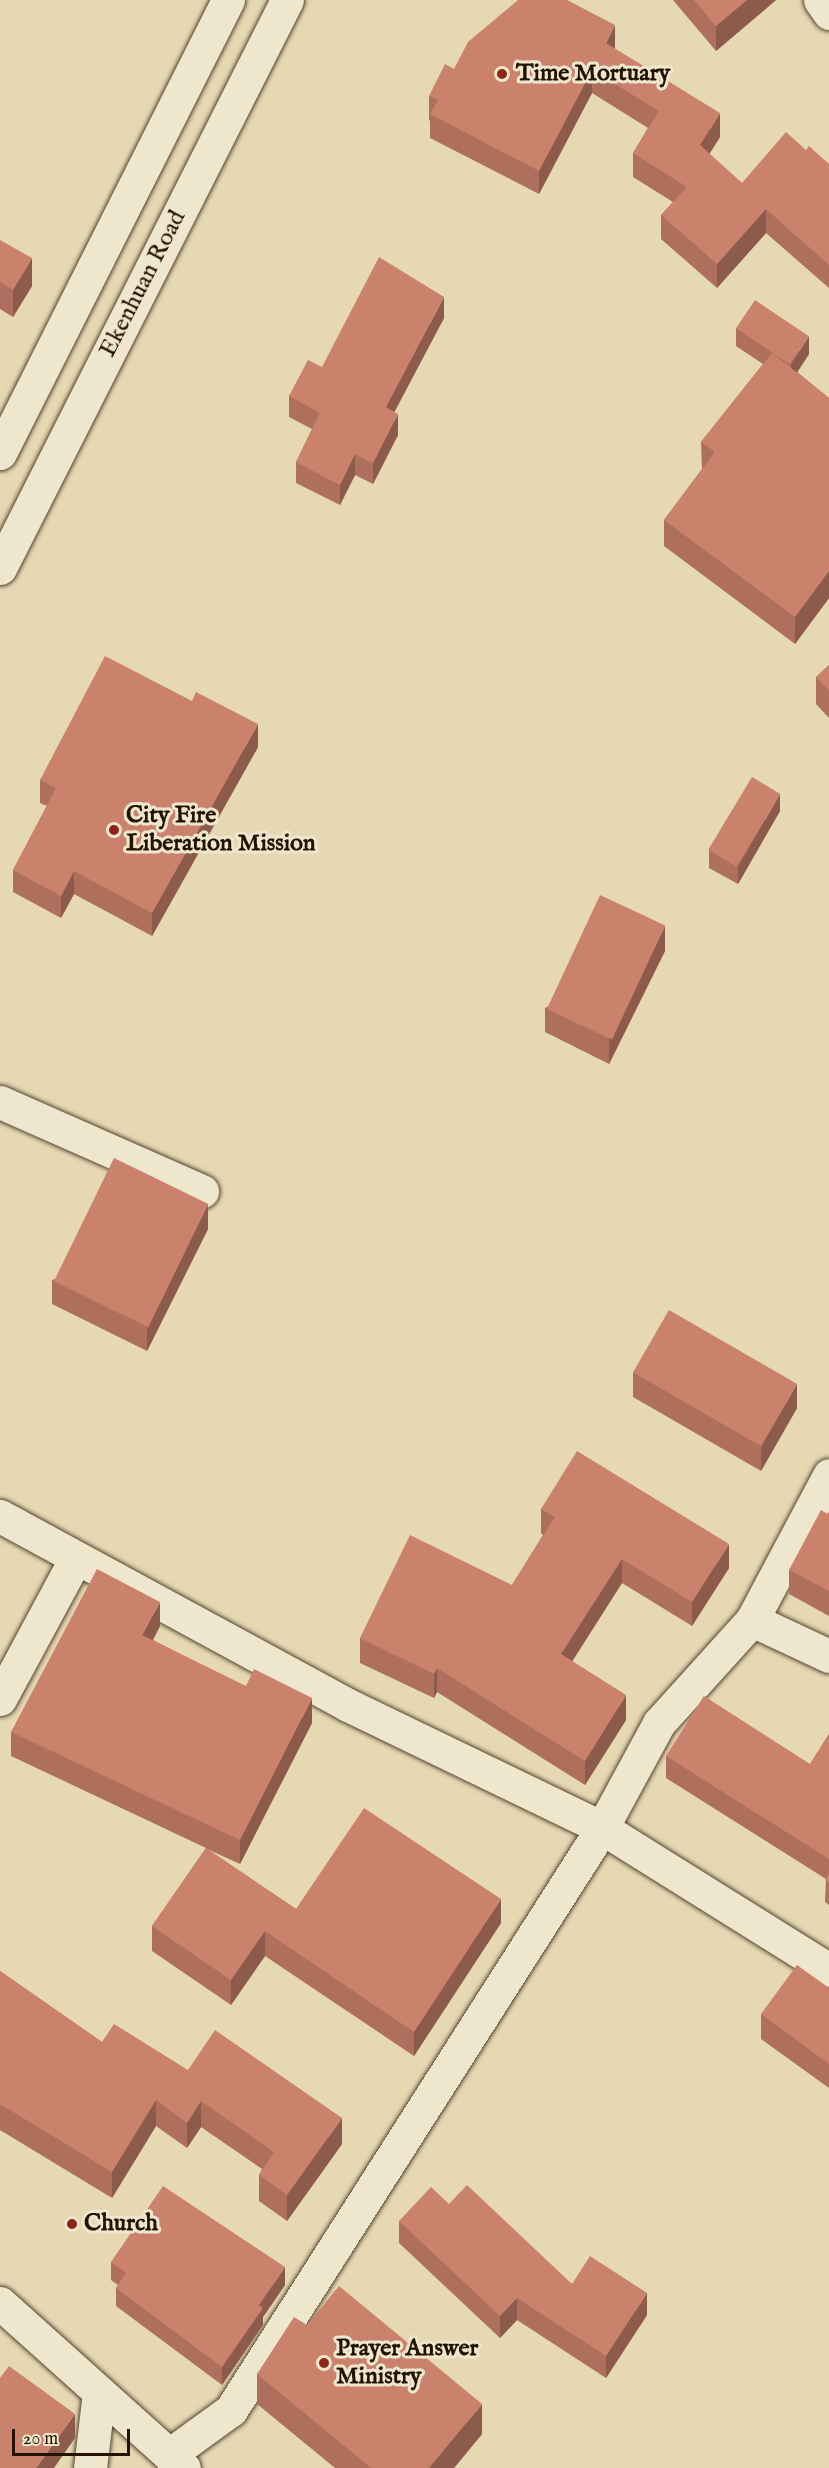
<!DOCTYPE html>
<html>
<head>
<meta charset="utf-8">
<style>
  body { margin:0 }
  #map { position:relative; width:829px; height:2468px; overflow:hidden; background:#e6d8b3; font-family:"IM FELL English",serif }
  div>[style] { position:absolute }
  .roads { filter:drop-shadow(0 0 2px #54442e) drop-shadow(0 0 2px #54442e) }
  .minor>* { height:33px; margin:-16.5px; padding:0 16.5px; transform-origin:16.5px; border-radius:16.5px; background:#efe6ce }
  .secondary>* { height:33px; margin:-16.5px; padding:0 16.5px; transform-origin:16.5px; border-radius:16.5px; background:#efe6ce }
  .wall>* { inset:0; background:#ae705d }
  .shaded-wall>* { inset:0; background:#8d5b4c }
  .building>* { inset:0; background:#ca826c; transform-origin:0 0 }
  .dots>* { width:16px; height:16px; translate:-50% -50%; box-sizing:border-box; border:3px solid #efe6ce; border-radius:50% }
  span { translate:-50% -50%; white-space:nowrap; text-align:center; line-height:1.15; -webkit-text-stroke:6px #efe6ce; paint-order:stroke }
  .poi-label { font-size:24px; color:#241201; font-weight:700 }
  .left { translate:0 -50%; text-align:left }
  .street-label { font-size:24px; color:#241201 }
  .scale { position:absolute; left:12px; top:2429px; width:118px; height:27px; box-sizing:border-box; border:3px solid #241201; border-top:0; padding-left:8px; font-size:18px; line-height:21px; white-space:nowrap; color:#241201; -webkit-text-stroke:4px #efe6ce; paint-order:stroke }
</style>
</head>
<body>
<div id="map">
  <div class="roads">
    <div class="minor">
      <div style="left:820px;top:0;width:16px;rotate:55deg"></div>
      <div style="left:0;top:1102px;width:221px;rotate:23.8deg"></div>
      <div style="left:0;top:1516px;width:396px;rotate:28.5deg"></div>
      <div style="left:348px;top:1705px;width:282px;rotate:25.8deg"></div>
      <div style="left:602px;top:1828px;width:268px;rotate:32deg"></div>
      <div style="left:752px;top:1620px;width:85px;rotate:25.1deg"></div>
      <div style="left:0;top:1699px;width:158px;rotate:-61.7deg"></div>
      <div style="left:0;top:2303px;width:247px;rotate:41.9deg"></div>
      <div style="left:169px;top:2455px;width:77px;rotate:-36deg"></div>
      <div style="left:231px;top:2410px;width:690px;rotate:-57.48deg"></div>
      <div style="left:602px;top:1828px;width:119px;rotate:-61.5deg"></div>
      <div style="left:659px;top:1723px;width:139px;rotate:-47.9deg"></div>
      <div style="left:752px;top:1620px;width:164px;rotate:-62deg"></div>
      <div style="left:90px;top:2468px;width:76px;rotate:-83.2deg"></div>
    </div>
    <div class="secondary">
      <div style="left:0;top:453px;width:507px;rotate:-63.28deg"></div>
      <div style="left:0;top:568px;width:636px;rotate:-63.19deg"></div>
    </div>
  </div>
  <div class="wall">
    <div style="clip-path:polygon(673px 0,776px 0,716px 51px)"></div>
    <div style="clip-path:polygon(615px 49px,720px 137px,709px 154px,742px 183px,806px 150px,829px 164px,829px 288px,766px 233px,717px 288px,661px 239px,661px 215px,673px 202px,633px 177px,633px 153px,648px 128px,592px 93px,539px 194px,430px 138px,430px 121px,429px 120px,429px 96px,454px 69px)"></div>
    <div style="clip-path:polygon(0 240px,32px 286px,13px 317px,0 309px)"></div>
    <div style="clip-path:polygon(444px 318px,394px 412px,398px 435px,373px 484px,355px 475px,340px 505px,296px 483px,296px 462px,312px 429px,289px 417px,289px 396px,322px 367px)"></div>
    <div style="clip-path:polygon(736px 328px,809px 354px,797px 372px,829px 398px,829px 598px,795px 644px,664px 546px,664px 520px,702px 469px,701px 442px,763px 364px,736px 346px)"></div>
    <div style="clip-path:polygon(829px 665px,829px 718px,816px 704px,816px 677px)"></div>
    <div style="clip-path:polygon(258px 747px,152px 936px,74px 894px,61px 918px,13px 892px,13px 870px,47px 806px,40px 803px,40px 780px)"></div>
    <div style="clip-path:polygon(780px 811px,738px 884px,709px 868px,709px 850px)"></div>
    <div style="clip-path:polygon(665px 951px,609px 1064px,545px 1032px,545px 1008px)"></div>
    <div style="clip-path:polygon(208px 1229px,147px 1351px,52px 1304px,52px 1280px)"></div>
    <div style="clip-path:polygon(633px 1372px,797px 1408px,761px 1471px,633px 1397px)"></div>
    <div style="clip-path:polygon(541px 1509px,729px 1568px,692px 1626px,622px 1583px,572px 1661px,626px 1720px,585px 1785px,437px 1692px,434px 1698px,360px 1663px,360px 1638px,512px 1585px,543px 1535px,541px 1533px)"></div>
    <div style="clip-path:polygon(829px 1515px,829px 1616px,789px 1594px,789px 1570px)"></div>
    <div style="clip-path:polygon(160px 1626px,153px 1640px,312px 1723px,240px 1864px,207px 1849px,296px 1909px,501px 1923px,414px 2056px,265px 1956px,231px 2005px,152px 1951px,152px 1926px,206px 1848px,11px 1756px,11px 1732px)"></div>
    <div style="clip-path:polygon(829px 1734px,829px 1905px,825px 1902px,826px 1879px,666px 1778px,666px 1756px,810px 1764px)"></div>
    <div style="clip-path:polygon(0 1971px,102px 2042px,188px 2070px,342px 2144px,287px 2221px,259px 2201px,259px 2175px,262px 2169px,201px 2127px,187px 2148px,156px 2126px,112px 2198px,0 2130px)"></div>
    <div style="clip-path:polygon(829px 1988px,829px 2088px,761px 2039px,761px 2014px)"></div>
    <div style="clip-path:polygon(449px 2204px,572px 2284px,647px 2315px,606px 2378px,517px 2320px,500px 2338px,399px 2243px,399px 2221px)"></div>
    <div style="clip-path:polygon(111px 2262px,285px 2285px,263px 2317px,263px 2325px,222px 2385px,116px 2306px,116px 2288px,118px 2285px,111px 2280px)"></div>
    <div style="clip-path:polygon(307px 2325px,482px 2434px,454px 2468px,335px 2468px,257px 2404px,257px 2374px)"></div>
  </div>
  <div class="shaded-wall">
    <div style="clip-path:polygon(747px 0,776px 0,716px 51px,716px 26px)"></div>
    <div style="clip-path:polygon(615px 25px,615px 49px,606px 67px,606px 43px)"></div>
    <div style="clip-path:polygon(592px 70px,592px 93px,539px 194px,539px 171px)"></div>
    <div style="clip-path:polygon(720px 113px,720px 137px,700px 169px,700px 145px)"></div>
    <div style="clip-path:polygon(766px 209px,766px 233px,717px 288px,717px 264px)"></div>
    <div style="clip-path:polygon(32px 258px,32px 286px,13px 317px,13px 290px)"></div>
    <div style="clip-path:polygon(444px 297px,444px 318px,386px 428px,386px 407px)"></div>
    <div style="clip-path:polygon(809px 336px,809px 354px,791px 382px,791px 364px)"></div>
    <div style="clip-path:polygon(398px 414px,398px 435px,373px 484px,373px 463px)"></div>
    <div style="clip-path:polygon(355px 454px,355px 475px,340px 505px,340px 485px)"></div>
    <div style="clip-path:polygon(829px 571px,829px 598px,795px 644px,795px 617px)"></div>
    <div style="clip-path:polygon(258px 724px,258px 747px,152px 936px,152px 913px)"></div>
    <div style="clip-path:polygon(780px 794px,780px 811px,738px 884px,738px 867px)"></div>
    <div style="clip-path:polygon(74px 871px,74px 894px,61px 918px,61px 896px)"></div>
    <div style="clip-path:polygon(665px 926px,665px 951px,609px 1064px,609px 1039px)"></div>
    <div style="clip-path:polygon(208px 1204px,208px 1229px,147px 1351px,147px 1327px)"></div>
    <div style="clip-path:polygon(797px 1384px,797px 1408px,761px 1471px,761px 1446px)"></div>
    <div style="clip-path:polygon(729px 1544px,729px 1568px,692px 1626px,692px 1602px)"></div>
    <div style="clip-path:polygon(622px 1559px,622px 1583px,561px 1679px,561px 1654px)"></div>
    <div style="clip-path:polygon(160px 1602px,160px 1626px,142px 1660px,142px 1635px)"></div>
    <div style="clip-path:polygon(437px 1668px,437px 1692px,434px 1698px,434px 1674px)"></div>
    <div style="clip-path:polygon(626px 1695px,626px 1720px,585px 1785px,585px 1761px)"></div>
    <div style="clip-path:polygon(312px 1698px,312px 1723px,240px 1864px,240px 1840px)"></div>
    <div style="clip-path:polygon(501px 1899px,501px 1923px,414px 2056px,414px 2032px)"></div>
    <div style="clip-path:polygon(265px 1931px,265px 1956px,231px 2005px,231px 1980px)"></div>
    <div style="clip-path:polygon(156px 2100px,156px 2126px,112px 2198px,112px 2172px)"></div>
    <div style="clip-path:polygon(201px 2101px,201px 2127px,187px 2148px,187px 2123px)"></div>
    <div style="clip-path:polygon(342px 2118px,342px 2144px,287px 2221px,287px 2195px)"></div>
    <div style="clip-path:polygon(285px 2267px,285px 2285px,263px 2317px,263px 2325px,222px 2385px,222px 2367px,259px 2305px)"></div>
    <div style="clip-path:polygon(647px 2293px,647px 2315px,606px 2378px,606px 2356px)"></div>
    <div style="clip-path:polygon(517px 2298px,517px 2320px,500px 2338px,500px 2316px)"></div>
    <div style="clip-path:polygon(482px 2404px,482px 2434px,454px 2468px,429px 2468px)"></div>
    <div style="clip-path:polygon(75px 2414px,75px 2438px,54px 2468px,36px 2468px)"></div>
  </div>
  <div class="building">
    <div style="clip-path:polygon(518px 0,567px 0,615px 25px,606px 43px,720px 113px,700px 145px,742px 183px,786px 132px,806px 150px,809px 146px,829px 164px,829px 265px,766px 209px,717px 264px,661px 215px,687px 187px,633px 153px,659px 111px,592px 70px,539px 171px,430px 114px,438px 100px,429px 96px,445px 64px,454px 69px,468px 42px)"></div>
    <div style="clip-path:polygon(694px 0,747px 0,716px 26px)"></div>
    <div style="clip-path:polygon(0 240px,32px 258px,13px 290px,0 282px)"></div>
    <div style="clip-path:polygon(379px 257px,444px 297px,386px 407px,398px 414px,373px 463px,355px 454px,340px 485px,296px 462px,320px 413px,289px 396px,308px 360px,322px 367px)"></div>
    <div style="left:755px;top:300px;width:65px;height:34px;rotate:34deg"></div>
    <div style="clip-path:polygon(772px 353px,829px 398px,829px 571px,795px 617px,664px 520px,715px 452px,701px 442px)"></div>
    <div style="clip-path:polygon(105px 656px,192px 701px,196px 692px,258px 724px,152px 913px,74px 871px,61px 896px,13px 870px,56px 788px,40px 780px)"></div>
    <div style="clip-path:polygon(829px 665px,829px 691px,816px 677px)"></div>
    <div style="left:752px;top:777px;width:33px;height:85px;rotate:31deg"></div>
    <div style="left:600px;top:895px;width:72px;height:126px;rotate:25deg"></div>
    <div style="left:114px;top:1158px;width:105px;height:137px;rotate:26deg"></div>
    <div style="left:669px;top:1310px;width:148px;height:72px;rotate:30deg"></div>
    <div style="clip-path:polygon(577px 1451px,729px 1544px,692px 1602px,622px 1559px,561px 1654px,626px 1695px,585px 1761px,437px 1668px,434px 1674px,360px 1638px,410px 1535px,512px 1585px,555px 1517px,541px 1509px)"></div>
    <div style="clip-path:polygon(821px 1510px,829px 1515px,829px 1591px,789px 1570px)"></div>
    <div style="clip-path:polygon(97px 1569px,160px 1602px,142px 1635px,246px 1686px,254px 1669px,312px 1698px,240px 1840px,11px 1732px)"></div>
    <div style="clip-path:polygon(704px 1696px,810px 1764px,829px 1734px,829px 1859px,666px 1756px)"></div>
    <div style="clip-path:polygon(364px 1808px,501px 1899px,414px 2032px,265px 1931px,231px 1980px,152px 1926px,206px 1848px,296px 1909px)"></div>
    <div style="clip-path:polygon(829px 1874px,829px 1883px,825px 1880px)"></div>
    <div style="clip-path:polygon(797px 1965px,829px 1988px,829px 2064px,761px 2014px)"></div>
    <div style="clip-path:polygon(0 1971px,102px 2042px,114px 2024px,188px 2070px,215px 2030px,342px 2118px,287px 2195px,259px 2175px,274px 2152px,201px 2101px,187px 2123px,156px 2100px,112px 2172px,0 2104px,0 2105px)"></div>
    <div style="clip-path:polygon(467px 2185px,572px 2284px,590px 2256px,647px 2293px,606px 2356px,517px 2298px,500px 2316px,399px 2221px,431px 2187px,449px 2204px)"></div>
    <div style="clip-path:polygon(163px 2186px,285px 2267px,259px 2305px,263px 2308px,222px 2367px,116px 2288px,126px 2273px,111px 2262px)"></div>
    <div style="clip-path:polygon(339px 2286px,482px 2404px,429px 2468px,371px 2468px,257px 2374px,294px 2317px,307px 2325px)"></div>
    <div style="clip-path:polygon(9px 2366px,75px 2414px,36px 2468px,0 2468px,0 2378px)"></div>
  </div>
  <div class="dots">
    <div style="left:502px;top:74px;background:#8f2418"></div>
    <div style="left:114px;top:830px;background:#8f2418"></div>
    <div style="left:72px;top:2224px;background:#8f2418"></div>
    <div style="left:324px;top:2363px;background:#8f2418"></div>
  </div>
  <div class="poi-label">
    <span class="left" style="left:516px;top:74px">Time Mortuary</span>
    <span class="left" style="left:126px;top:830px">City Fire<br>Liberation Mission</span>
    <span class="left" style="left:84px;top:2224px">Church</span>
    <span class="left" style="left:336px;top:2363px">Prayer Answer<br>Ministry</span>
  </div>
  <div class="street-label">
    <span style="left:143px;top:284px;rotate:-63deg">Ekenhuan Road</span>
  </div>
  <div class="scale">20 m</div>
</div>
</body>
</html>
